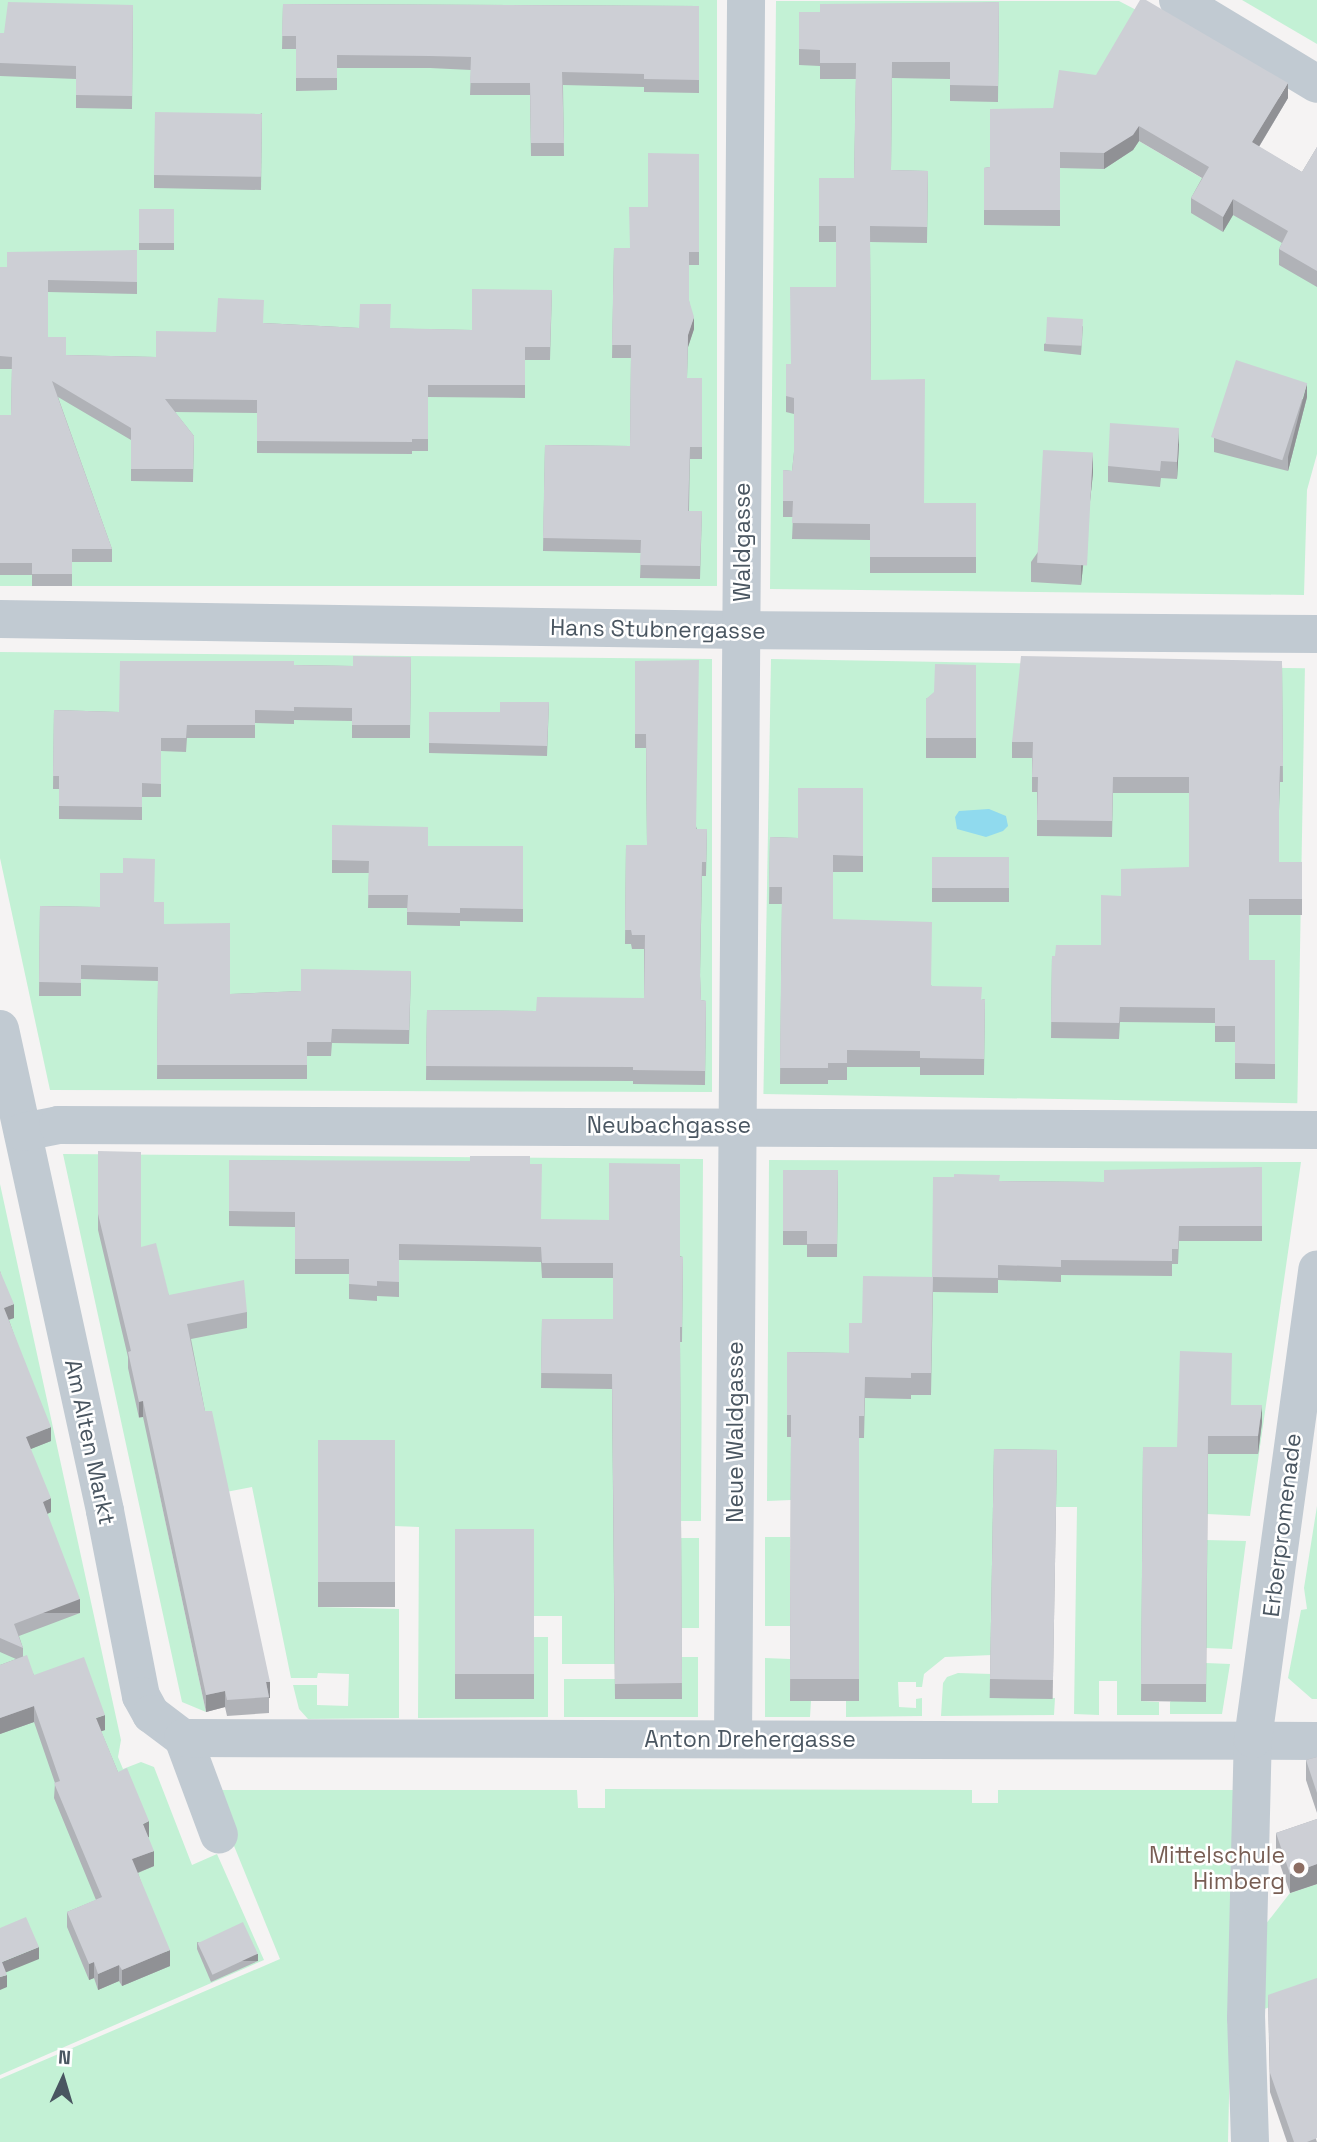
<!DOCTYPE html>
<html>
<head>
<meta charset="utf-8">
<style>
  body { margin:0 }
  #map { position:relative; width:1317px; height:2142px; overflow:hidden; background:#f5f3f3; font-family:"Space Grotesk",sans-serif }
  div>[style] { position:absolute }
  .green>* { inset:0; background:#c3f1d5; transform-origin:0 0 }
  .water>* { inset:0; background:#90daee }
  .minor>* { height:38px; margin:-19px; padding:0 19px; transform-origin:19px; border-radius:19px; background:#c1cad2 }
  .wall>* { inset:0; background:#b0b2b7; transform-origin:0 0 }
  .shaded-wall>* { inset:0; background:#909195; transform-origin:0 0 }
  .building>* { inset:0; background:#cdcfd5; transform-origin:0 0 }
  .dots>* { width:19px; height:19px; translate:-50% -50%; box-sizing:border-box; border:4px solid #fff; border-radius:50% }
  span { translate:-50% -50%; white-space:nowrap; text-align:center; line-height:1.15; -webkit-text-stroke:5px #fff; paint-order:stroke }
  .street-label { font-size:23px; color:#4a5661 }
  .education-label { font-size:23px; color:#785e54 }
  .right { translate:-100% -50%; text-align:right }
  .north { position:absolute; left:28px; top:2044px; width:70px; height:70px; -webkit-text-stroke:5px #fff; paint-order:stroke; rotate:4deg; font-size:19px; font-weight:700; line-height:28px; text-align:center; color:#4a5661 }
  .north::after { content:''; display:block; margin:auto; width:24px; height:32px; background:#4a5661; clip-path:polygon(50% 0,100% 100%,50% 72%,0 100%) }
</style>
</head>
<body>
<div id="map">
  <div class="green">
    <div style="left:0;top:0;width:717px;height:586px"></div>
    <div style="clip-path:polygon(1242px 0,1317px 0,1317px 44px)"></div>
    <div style="clip-path:polygon(776px 1px,1119px 1px,1142px 13px,1139px 141px,1317px 246px,1317px 454px,1307px 490px,1304px 595px,770px 589px)"></div>
    <div style="clip-path:polygon(0 652px,712px 659px,712px 1092px,50px 1090px,0 858px)"></div>
    <div style="left:771px;top:659px;width:534px;height:435px;rotate:1deg"></div>
    <div style="clip-path:polygon(63px 1154px,703px 1159px,701px 1521px,681px 1521px,680px 1467px,615px 1664px,562px 1664px,562px 1616px,534px 1616px,534px 1637px,548px 1637px,548px 1717px,418px 1718px,419px 1527px,394px 1526px,318px 1607px,399px 1609px,399px 1718px,308px 1719px,299px 1709px,293px 1685px,317px 1685px,317px 1705px,348px 1706px,349px 1674px,318px 1673px,317px 1678px,291px 1678px,252px 1487px,226px 1492px,154px 1468px,206px 1712px,182px 1702px)"></div>
    <div style="clip-path:polygon(769px 1160px,1301px 1162px,1250px 1516px,1207px 1514px,1141px 1701px,1159px 1702px,1159px 1715px,1117px 1715px,1117px 1681px,1099px 1681px,1099px 1715px,1074px 1714px,1077px 1507px,1056px 1507px,994px 1469px,992px 1655px,945px 1657px,924px 1674px,922px 1687px,916px 1687px,916px 1682px,898px 1682px,899px 1707px,916px 1708px,916px 1699px,922px 1698px,922px 1716px,846px 1717px,846px 1701px,791px 1466px,791px 1500px,767px 1501px)"></div>
    <div style="clip-path:polygon(0 1184px,121px 1740px,118px 1757px,123px 1769px,141px 1762px,154px 1767px,192px 1865px,217px 1854px,264px 1960px,0 2075px)"></div>
    <div style="clip-path:polygon(1317px 1506px,1317px 1699px,1312px 1699px,1288px 1678px,1301px 1610px,1307px 1609px,1304px 1588px)"></div>
    <div style="left:790px;top:1537px;width:89px;height:25px;rotate:90deg"></div>
    <div style="left:681px;top:1538px;width:18px;height:90px"></div>
    <div style="clip-path:polygon(1206px 1540px,1246px 1541px,1232px 1649px,1206px 1648px)"></div>
    <div style="clip-path:polygon(681px 1657px,698px 1657px,698px 1717px,564px 1717px,564px 1679px,615px 1679px)"></div>
    <div style="clip-path:polygon(765px 1658px,790px 1659px,790px 1700px,811px 1701px,810px 1717px,765px 1717px)"></div>
    <div style="clip-path:polygon(1206px 1663px,1230px 1664px,1222px 1714px,1170px 1714px,1170px 1702px)"></div>
    <div style="clip-path:polygon(958px 1673px,992px 1674px,992px 1698px,1055px 1698px,1054px 1715px,941px 1716px,943px 1683px,947px 1677px)"></div>
    <div style="clip-path:polygon(605px 1789px,972px 1790px,972px 1803px,998px 1803px,998px 1790px,1236px 1790px,1228px 2142px,0 2142px,0 2079px,280px 1959px,217px 1804px,222px 1790px,577px 1790px,578px 1808px,605px 1808px)"></div>
    <div style="clip-path:polygon(1317px 1884px,1317px 1997px,1314px 1991px,1256px 2012px,1258px 1934px,1290px 1893px)"></div>
  </div>
  <div class="water">
    <div style="clip-path:polygon(989px 809px,1006px 816px,1008px 826px,1003px 831px,986px 837px,957px 829px,955px 817px,959px 811px)"></div>
  </div>
  <div class="minor">
    <div style="left:1178px;top:0;width:162px;rotate:31.1deg"></div>
    <div style="left:0;top:619px;width:741px;rotate:0.85deg"></div>
    <div style="left:741px;top:630px;width:576px;rotate:0.4deg"></div>
    <div style="left:0;top:1029px;width:493px;rotate:77.7deg"></div>
    <div style="left:105px;top:1511px;width:188px;rotate:79deg"></div>
    <div style="left:141px;top:1696px;width:21px;rotate:61deg"></div>
    <div style="left:151px;top:1714px;width:40px;rotate:37deg"></div>
    <div style="left:183px;top:1738px;width:103px;rotate:69.6deg"></div>
    <div style="left:23px;top:1132px;width:36px;rotate:-11deg"></div>
    <div style="left:58px;top:1125px;width:1259px;rotate:0.23deg"></div>
    <div style="left:183px;top:1738px;width:1134px;rotate:0.15deg"></div>
    <div style="left:733px;top:1739px;width:1739px;rotate:-89.57deg"></div>
    <div style="left:1250px;top:2142px;width:124px;rotate:-91.8deg"></div>
    <div style="left:1246px;top:2018px;width:279px;rotate:-88.6deg"></div>
    <div style="left:1253px;top:1739px;width:474px;rotate:-82.2deg"></div>
  </div>
  <div class="wall">
    <div style="clip-path:polygon(999px 2px,998px 102px,950px 101px,950px 79px,892px 78px,891px 170px,928px 171px,927px 243px,870px 242px,871px 380px,924px 503px,976px 503px,976px 573px,870px 573px,870px 540px,792px 539px,793px 517px,783px 517px,783px 470px,792px 471px,794px 452px,794px 414px,786px 412px,786px 364px,791px 364px,836px 287px,836px 242px,819px 242px,819px 178px,854px 178px,856px 79px,820px 79px,820px 66px,799px 65px,799px 12px,820px 12px)"></div>
    <div style="clip-path:polygon(283px 4px,699px 6px,699px 93px,644px 92px,644px 87px,563px 85px,564px 156px,531px 156px,530px 95px,470px 95px,471px 70px,430px 68px,337px 68px,337px 90px,296px 91px,296px 49px,282px 49px)"></div>
    <div style="clip-path:polygon(133px 5px,132px 109px,76px 108px,76px 79px,0 76px,0 33px,4px 33px)"></div>
    <div style="clip-path:polygon(1288px 98px,1259px 147px,1302px 172px,1317px 147px,1317px 287px,1279px 265px,1279px 249px,1282px 243px,1233px 215px,1223px 232px,1191px 213px,1191px 198px,1202px 178px,1139px 141px,1133px 150px,1104px 169px,1060px 168px,1060px 226px,984px 225px,984px 168px,990px 167px,1053px 108px)"></div>
    <div style="clip-path:polygon(262px 113px,261px 190px,154px 188px,154px 175px)"></div>
    <div style="clip-path:polygon(699px 154px,699px 265px,689px 265px,689px 301px,694px 329px,688px 347px,687px 378px,702px 378px,702px 459px,690px 459px,689px 511px,702px 511px,700px 579px,640px 578px,641px 553px,543px 551px,545px 445px,630px 446px,631px 358px,612px 358px,614px 248px,630px 248px,648px 207px)"></div>
    <div style="left:139px;top:209px;width:35px;height:41px"></div>
    <div style="clip-path:polygon(137px 250px,137px 294px,48px 292px,48px 337px,66px 355px,156px 357px,216px 332px,264px 323px,359px 328px,472px 330px,552px 290px,550px 360px,525px 360px,525px 398px,428px 397px,428px 451px,412px 451px,412px 454px,257px 453px,257px 413px,175px 412px,194px 436px,193px 482px,131px 481px,131px 440px,58px 397px,112px 549px,112px 562px,72px 562px,72px 586px,32px 586px,32px 575px,0 575px,0 415px,11px 415px,12px 369px,0 369px,0 267px,7px 267px)"></div>
    <div style="clip-path:polygon(1083px 326px,1081px 355px,1044px 351px,1044px 344px)"></div>
    <div style="clip-path:polygon(1307px 397px,1288px 471px,1214px 452px,1214px 438px)"></div>
    <div style="clip-path:polygon(1179px 444px,1177px 479px,1161px 478px,1160px 487px,1108px 482px,1108px 466px)"></div>
    <div style="clip-path:polygon(1093px 473px,1081px 585px,1031px 582px,1031px 562px)"></div>
    <div style="clip-path:polygon(411px 657px,410px 738px,352px 738px,352px 721px,294px 720px,294px 724px,255px 723px,255px 738px,187px 738px,186px 752px,161px 751px,161px 797px,142px 797px,142px 820px,59px 819px,59px 789px,53px 789px,54px 710px,119px 712px,294px 665px,353px 666px)"></div>
    <div style="clip-path:polygon(635px 661px,697px 829px,707px 829px,706px 876px,702px 876px,700px 976px,701px 1000px,706px 1001px,705px 1085px,633px 1084px,633px 1081px,426px 1080px,427px 1010px,536px 1011px,644px 998px,644px 949px,632px 949px,631px 944px,625px 944px,626px 845px,647px 845px,646px 748px,635px 748px)"></div>
    <div style="clip-path:polygon(1282px 661px,1283px 782px,1280px 782px,1279px 811px,1279px 862px,1302px 862px,1302px 915px,1249px 915px,1249px 960px,1275px 960px,1275px 1079px,1235px 1079px,1235px 1042px,1215px 1042px,1215px 1023px,1120px 1022px,1119px 1039px,1051px 1038px,1052px 956px,1055px 956px,1101px 945px,1121px 896px,1189px 867px,1189px 793px,1113px 793px,1112px 837px,1037px 836px,1037px 792px,1032px 792px,1032px 758px,1012px 758px,1012px 742px)"></div>
    <div style="clip-path:polygon(976px 665px,976px 758px,926px 758px,926px 699px)"></div>
    <div style="clip-path:polygon(549px 702px,547px 756px,429px 753px,429px 712px,500px 712px)"></div>
    <div style="clip-path:polygon(863px 788px,863px 872px,833px 872px,833px 919px,932px 986px,981px 1000px,985px 999px,984px 1075px,920px 1075px,920px 1067px,847px 1067px,847px 1080px,828px 1080px,828px 1084px,780px 1084px,782px 904px,769px 904px,770px 837px,798px 838px)"></div>
    <div style="clip-path:polygon(332px 825px,428px 846px,523px 846px,523px 922px,460px 921px,460px 926px,407px 925px,407px 908px,368px 908px,369px 873px,332px 873px)"></div>
    <div style="left:1009px;top:857px;width:45px;height:77px;rotate:90deg"></div>
    <div style="clip-path:polygon(123px 873px,154px 902px,164px 924px,230px 994px,301px 991px,411px 971px,409px 1044px,332px 1043px,331px 1056px,307px 1056px,307px 1079px,157px 1079px,158px 981px,81px 979px,81px 996px,39px 996px,40px 906px,100px 907px)"></div>
    <div style="clip-path:polygon(98px 1151px,141px 1247px,169px 1295px,247px 1312px,247px 1328px,191px 1339px,205px 1411px,270px 1698px,269px 1698px,269px 1713px,227px 1716px,225px 1707px,206px 1712px,143px 1417px,139px 1418px,128px 1368px,128px 1357px,98px 1230px)"></div>
    <div style="clip-path:polygon(229px 1160px,530px 1164px,541px 1219px,683px 1257px,682px 1342px,680px 1342px,682px 1699px,615px 1699px,612px 1389px,541px 1388px,542px 1319px,613px 1319px,613px 1278px,542px 1278px,541px 1262px,399px 1260px,399px 1297px,377px 1296px,377px 1301px,349px 1299px,349px 1274px,295px 1274px,295px 1227px,229px 1226px)"></div>
    <div style="clip-path:polygon(1262px 1167px,1262px 1241px,1179px 1241px,1178px 1264px,1172px 1264px,1172px 1276px,1061px 1275px,1061px 1282px,998px 1280px,998px 1293px,933px 1292px,931px 1395px,911px 1395px,911px 1399px,865px 1398px,864px 1438px,859px 1438px,859px 1701px,790px 1701px,791px 1437px,787px 1437px,787px 1352px,849px 1353px,862px 1323px,932px 1277px,999px 1181px,1104px 1182px)"></div>
    <div style="clip-path:polygon(783px 1170px,838px 1170px,837px 1257px,807px 1257px,807px 1245px,783px 1245px)"></div>
    <div style="clip-path:polygon(0 1271px,14px 1318px,9px 1320px,51px 1441px,30px 1449px,51px 1512px,47px 1514px,80px 1613px,19px 1636px,23px 1648px,23px 1656px,34px 1675px,105px 1730px,101px 1731px,118px 1772px,149px 1837px,148px 1837px,154px 1866px,138px 1873px,170px 1966px,122px 1986px,119px 1981px,98px 1990px,94px 1978px,89px 1980px,67px 1927px,67px 1912px,96px 1900px,54px 1798px,55px 1783px,34px 1722px,0 1734px,0 1665px,16px 1659px,0 1652px)"></div>
    <div style="clip-path:polygon(1231px 1405px,1262px 1422px,1258px 1454px,1208px 1454px,1206px 1702px,1141px 1701px,1143px 1447px,1177px 1447px)"></div>
    <div style="left:318px;top:1440px;width:77px;height:167px"></div>
    <div style="left:994px;top:1449px;width:63px;height:249px;rotate:1deg"></div>
    <div style="left:534px;top:1529px;width:170px;height:79px;rotate:90deg"></div>
    <div style="clip-path:polygon(1317px 1757px,1317px 1813px,1306px 1780px,1306px 1760px)"></div>
    <div style="clip-path:polygon(1317px 1819px,1317px 1884px,1290px 1893px,1276px 1853px,1276px 1833px)"></div>
    <div style="clip-path:polygon(197px 1942px,258px 1961px,211px 1982px,197px 1949px)"></div>
    <div style="clip-path:polygon(1268px 1995px,1317px 2142px,1287px 2142px,1270px 2092px)"></div>
  </div>
  <div class="shaded-wall">
    <div style="clip-path:polygon(1288px 83px,1288px 98px,1252px 158px,1252px 142px)"></div>
    <div style="clip-path:polygon(1139px 126px,1139px 141px,1133px 150px,1104px 169px,1104px 153px)"></div>
    <div style="clip-path:polygon(1233px 199px,1233px 215px,1223px 232px,1223px 217px)"></div>
    <div style="clip-path:polygon(694px 317px,694px 329px,688px 347px,688px 335px)"></div>
    <div style="clip-path:polygon(1307px 383px,1307px 397px,1288px 471px,1288px 457px)"></div>
    <div style="clip-path:polygon(1179px 428px,1179px 444px,1177px 479px,1177px 462px)"></div>
    <div style="clip-path:polygon(1093px 453px,1093px 473px,1081px 585px,1081px 565px)"></div>
    <div style="clip-path:polygon(14px 1304px,14px 1318px,4px 1321px,4px 1308px)"></div>
    <div style="left:143px;top:1401px;width:16px;height:4px;rotate:90deg"></div>
    <div style="clip-path:polygon(1262px 1405px,1262px 1422px,1258px 1454px,1258px 1436px)"></div>
    <div style="clip-path:polygon(51px 1427px,51px 1441px,26px 1451px,26px 1437px)"></div>
    <div style="clip-path:polygon(51px 1498px,51px 1512px,43px 1516px,43px 1502px)"></div>
    <div style="left:80px;top:1599px;width:14px;height:71px;rotate:90deg"></div>
    <div style="clip-path:polygon(266px 1682px,270px 1682px,270px 1698px,269px 1698px)"></div>
    <div style="clip-path:polygon(225px 1691px,225px 1707px,206px 1712px,206px 1695px)"></div>
    <div style="clip-path:polygon(34px 1706px,34px 1722px,0 1734px,0 1718px)"></div>
    <div style="clip-path:polygon(105px 1715px,105px 1730px,96px 1733px,96px 1718px)"></div>
    <div style="clip-path:polygon(149px 1821px,149px 1837px,143px 1839px,143px 1824px)"></div>
    <div style="clip-path:polygon(154px 1851px,154px 1866px,132px 1875px,132px 1859px)"></div>
    <div style="clip-path:polygon(1317px 1864px,1317px 1884px,1290px 1893px,1290px 1874px)"></div>
    <div style="clip-path:polygon(39px 1947px,39px 1959px,2px 1974px,2px 1962px)"></div>
    <div style="clip-path:polygon(170px 1950px,170px 1966px,122px 1986px,122px 1970px)"></div>
    <div style="left:258px;top:1954px;width:7px;height:51px;rotate:90deg"></div>
    <div style="clip-path:polygon(94px 1962px,94px 1978px,89px 1980px,89px 1964px)"></div>
    <div style="clip-path:polygon(119px 1965px,119px 1981px,98px 1990px,98px 1974px)"></div>
    <div style="clip-path:polygon(7px 1975px,7px 1987px,0 1990px,0 1977px)"></div>
  </div>
  <div class="building">
    <div style="clip-path:polygon(1140px 0,1146px 0,1288px 83px,1252px 142px,1302px 172px,1317px 147px,1317px 271px,1279px 249px,1288px 231px,1233px 199px,1223px 217px,1191px 198px,1209px 167px,1139px 126px,1133px 135px,1104px 153px,1060px 152px,1060px 210px,984px 210px,984px 168px,990px 167px,990px 109px,1053px 108px,1059px 70px,1096px 75px)"></div>
    <div style="clip-path:polygon(8px 2px,133px 5px,132px 96px,76px 95px,76px 66px,0 63px,0 33px,4px 33px)"></div>
    <div style="clip-path:polygon(999px 2px,998px 86px,950px 85px,950px 62px,892px 62px,891px 170px,928px 171px,927px 227px,870px 226px,871px 380px,925px 379px,924px 503px,976px 503px,976px 557px,870px 557px,870px 524px,792px 523px,793px 501px,783px 501px,783px 470px,792px 471px,794px 452px,794px 398px,786px 396px,786px 364px,791px 364px,790px 287px,836px 287px,836px 226px,819px 226px,819px 178px,854px 178px,856px 63px,820px 63px,820px 50px,799px 49px,799px 12px,820px 12px,820px 4px)"></div>
    <div style="clip-path:polygon(283px 4px,699px 6px,699px 80px,644px 79px,644px 74px,562px 72px,564px 143px,531px 143px,530px 83px,470px 83px,471px 57px,430px 56px,337px 55px,337px 78px,296px 78px,296px 36px,282px 36px)"></div>
    <div style="left:155px;top:112px;width:107px;height:63px;rotate:1deg"></div>
    <div style="clip-path:polygon(648px 153px,699px 154px,699px 252px,689px 252px,689px 300px,694px 317px,688px 335px,687px 378px,702px 378px,702px 447px,690px 447px,688px 511px,702px 511px,700px 566px,640px 565px,641px 540px,543px 538px,545px 445px,630px 446px,631px 345px,612px 345px,614px 248px,630px 248px,629px 207px,648px 207px)"></div>
    <div style="left:139px;top:209px;width:35px;height:34px"></div>
    <div style="clip-path:polygon(137px 250px,137px 282px,48px 280px,48px 337px,66px 337px,66px 355px,156px 357px,156px 331px,216px 332px,218px 298px,264px 300px,263px 323px,359px 328px,360px 304px,391px 304px,390px 328px,472px 330px,472px 289px,552px 290px,550px 347px,525px 347px,525px 385px,428px 385px,428px 439px,412px 439px,412px 442px,257px 441px,257px 400px,165px 399px,194px 436px,193px 469px,131px 469px,131px 428px,52px 381px,112px 549px,72px 549px,72px 574px,32px 574px,32px 563px,0 563px,0 415px,11px 415px,12px 357px,0 356px,0 267px,7px 267px,7px 252px)"></div>
    <div style="left:1047px;top:317px;width:36px;height:27px;rotate:3deg"></div>
    <div style="left:1236px;top:360px;width:75px;height:81px;rotate:18deg"></div>
    <div style="clip-path:polygon(1110px 423px,1179px 428px,1177px 462px,1161px 461px,1160px 471px,1108px 466px)"></div>
    <div style="left:1043px;top:450px;width:50px;height:113px;rotate:3deg"></div>
    <div style="clip-path:polygon(353px 656px,411px 657px,410px 725px,352px 725px,352px 708px,294px 707px,294px 711px,255px 710px,255px 725px,187px 725px,186px 738px,161px 738px,161px 784px,142px 783px,142px 807px,59px 806px,59px 776px,53px 776px,54px 710px,119px 712px,120px 661px,294px 661px,294px 665px,353px 666px)"></div>
    <div style="clip-path:polygon(1021px 656px,1282px 661px,1283px 766px,1280px 766px,1279px 796px,1279px 862px,1302px 862px,1302px 899px,1249px 899px,1249px 960px,1275px 960px,1275px 1064px,1235px 1063px,1235px 1026px,1215px 1026px,1215px 1008px,1120px 1007px,1119px 1023px,1051px 1022px,1052px 956px,1055px 956px,1056px 945px,1101px 945px,1101px 895px,1121px 896px,1121px 869px,1189px 867px,1189px 777px,1113px 777px,1112px 821px,1037px 820px,1038px 777px,1032px 777px,1033px 742px,1012px 742px)"></div>
    <div style="clip-path:polygon(699px 660px,696px 829px,707px 829px,706px 862px,702px 862px,700px 970px,701px 1000px,706px 1001px,705px 1071px,633px 1070px,633px 1067px,426px 1066px,427px 1010px,536px 1011px,537px 997px,644px 998px,645px 935px,632px 935px,631px 930px,625px 930px,626px 845px,647px 845px,646px 734px,635px 734px,635px 661px)"></div>
    <div style="clip-path:polygon(935px 664px,976px 665px,976px 738px,926px 738px,926px 699px,934px 692px)"></div>
    <div style="clip-path:polygon(500px 702px,549px 702px,547px 746px,429px 743px,429px 712px,500px 712px)"></div>
    <div style="clip-path:polygon(798px 788px,863px 788px,863px 856px,833px 855px,833px 919px,932px 922px,931px 986px,982px 987px,981px 1000px,985px 999px,984px 1059px,920px 1058px,920px 1051px,847px 1050px,847px 1063px,828px 1063px,828px 1068px,780px 1068px,782px 887px,769px 887px,770px 837px,798px 838px)"></div>
    <div style="clip-path:polygon(332px 825px,428px 827px,428px 846px,523px 846px,523px 909px,460px 908px,460px 913px,407px 912px,408px 895px,368px 895px,369px 861px,332px 860px)"></div>
    <div style="left:1009px;top:857px;width:31px;height:77px;rotate:90deg"></div>
    <div style="clip-path:polygon(123px 858px,155px 859px,154px 902px,164px 902px,164px 924px,230px 923px,230px 994px,301px 991px,301px 969px,411px 971px,409px 1030px,332px 1029px,331px 1042px,307px 1042px,307px 1065px,157px 1065px,158px 967px,81px 965px,81px 983px,39px 982px,40px 906px,100px 907px,100px 873px,123px 873px)"></div>
    <div style="clip-path:polygon(98px 1151px,141px 1152px,141px 1247px,156px 1243px,169px 1295px,244px 1280px,247px 1312px,187px 1324px,205px 1411px,212px 1411px,270px 1682px,266px 1682px,269px 1697px,227px 1700px,225px 1691px,206px 1695px,143px 1401px,139px 1402px,128px 1352px,131px 1351px,98px 1214px)"></div>
    <div style="clip-path:polygon(470px 1156px,530px 1156px,530px 1164px,542px 1164px,541px 1219px,609px 1220px,609px 1163px,680px 1164px,680px 1257px,683px 1257px,682px 1327px,680px 1327px,682px 1683px,615px 1684px,612px 1374px,541px 1373px,542px 1319px,613px 1319px,613px 1263px,542px 1263px,541px 1247px,399px 1244px,399px 1282px,377px 1281px,377px 1286px,349px 1284px,349px 1259px,295px 1259px,295px 1212px,229px 1211px,229px 1160px,470px 1161px)"></div>
    <div style="clip-path:polygon(1262px 1167px,1262px 1226px,1179px 1226px,1178px 1249px,1172px 1249px,1172px 1261px,1061px 1260px,1061px 1267px,998px 1265px,998px 1278px,932px 1277px,933px 1177px,954px 1177px,954px 1174px,1000px 1175px,999px 1181px,1104px 1182px,1104px 1170px)"></div>
    <div style="clip-path:polygon(783px 1170px,838px 1170px,837px 1244px,807px 1244px,807px 1231px,783px 1231px)"></div>
    <div style="clip-path:polygon(0 1271px,14px 1304px,4px 1308px,51px 1427px,26px 1437px,51px 1498px,43px 1502px,80px 1599px,14px 1624px,23px 1648px,0 1638px)"></div>
    <div style="clip-path:polygon(863px 1276px,933px 1277px,931px 1373px,911px 1373px,911px 1378px,865px 1377px,864px 1416px,859px 1416px,859px 1679px,790px 1679px,791px 1415px,787px 1415px,787px 1352px,849px 1353px,849px 1323px,862px 1323px)"></div>
    <div style="clip-path:polygon(1180px 1351px,1232px 1353px,1231px 1405px,1262px 1405px,1258px 1436px,1208px 1436px,1206px 1684px,1141px 1684px,1143px 1447px,1177px 1447px)"></div>
    <div style="left:318px;top:1440px;width:77px;height:142px"></div>
    <div style="left:994px;top:1449px;width:63px;height:230px;rotate:1deg"></div>
    <div style="left:534px;top:1529px;width:145px;height:79px;rotate:90deg"></div>
    <div style="clip-path:polygon(27px 1655px,34px 1675px,84px 1657px,105px 1715px,96px 1718px,118px 1772px,127px 1768px,149px 1821px,143px 1824px,154px 1851px,132px 1859px,170px 1950px,122px 1970px,119px 1965px,98px 1974px,94px 1962px,89px 1964px,67px 1912px,102px 1897px,54px 1783px,60px 1781px,34px 1706px,0 1718px,0 1665px)"></div>
    <div style="clip-path:polygon(1317px 1757px,1317px 1793px,1306px 1760px)"></div>
    <div style="clip-path:polygon(1317px 1819px,1317px 1864px,1290px 1874px,1276px 1833px)"></div>
    <div style="clip-path:polygon(26px 1917px,39px 1947px,2px 1962px,7px 1975px,0 1977px,0 1928px)"></div>
    <div style="left:243px;top:1922px;width:35px;height:50px;rotate:65deg"></div>
    <div style="clip-path:polygon(1317px 1978px,1317px 2138px,1307px 2142px,1294px 2142px,1270px 2073px,1268px 1995px)"></div>
  </div>
  <div class="dots">
    <div style="left:1299px;top:1868px;background:#8d6e63"></div>
  </div>
  <div class="street-label">
    <span style="left:742px;top:542px;rotate:-90deg">Waldgasse</span>
    <span style="left:658px;top:629px;rotate:1deg">Hans Stubnergasse</span>
    <span style="left:669px;top:1125px">Neubachgasse</span>
    <span style="left:735px;top:1432px;rotate:-90deg">Neue Waldgasse</span>
    <span style="left:90px;top:1442px;rotate:78deg">Am Alten Markt</span>
    <span style="left:1282px;top:1525px;rotate:-83deg">Erberpromenade</span>
    <span style="left:750px;top:1739px">Anton Drehergasse</span>
  </div>
  <div class="education-label">
    <span class="right" style="left:1285px;top:1868px">Mittelschule<br>Himberg</span>
  </div>
  <div class="north">N</div>
</div>
</body>
</html>
